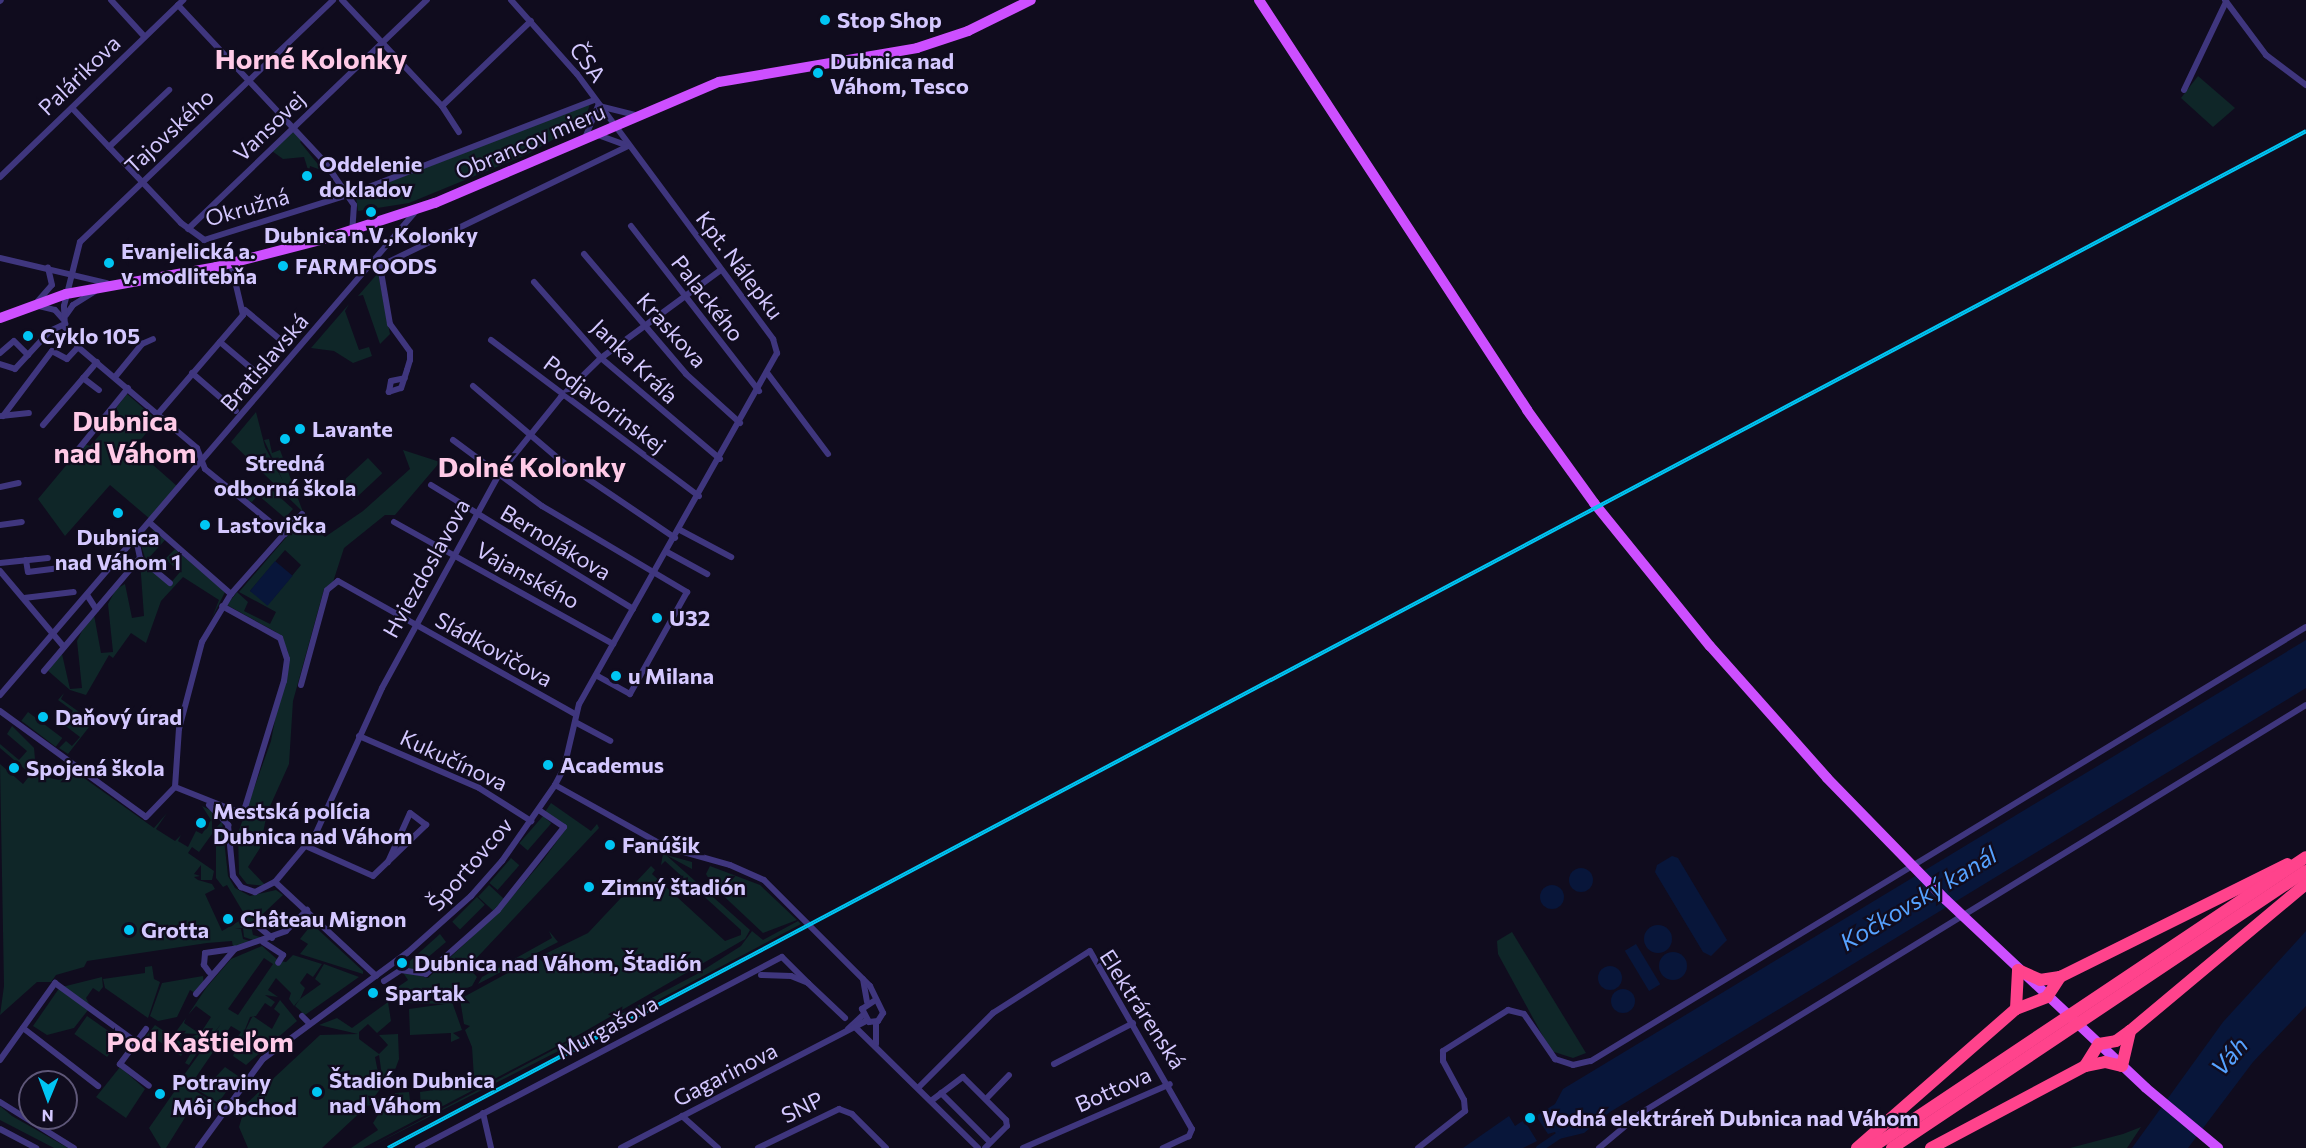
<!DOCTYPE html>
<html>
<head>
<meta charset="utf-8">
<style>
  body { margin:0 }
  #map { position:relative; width:2306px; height:1148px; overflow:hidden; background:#100c1e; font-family:Commissioner,sans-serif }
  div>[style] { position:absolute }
  .green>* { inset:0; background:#0f2628; transform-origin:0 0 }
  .water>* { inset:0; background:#08163a; transform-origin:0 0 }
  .round { border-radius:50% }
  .canal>* { height:7px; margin:-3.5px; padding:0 3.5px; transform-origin:3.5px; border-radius:3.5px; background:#08163a }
  .street>* { height:6px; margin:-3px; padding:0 3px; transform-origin:3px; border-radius:3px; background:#3f367e }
  .primary>* { height:10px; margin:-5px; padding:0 5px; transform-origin:5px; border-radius:5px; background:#cd4fff }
  .highway>* { height:12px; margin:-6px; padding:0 6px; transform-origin:6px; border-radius:6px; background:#ff438c }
  .rail>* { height:4px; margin-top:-2px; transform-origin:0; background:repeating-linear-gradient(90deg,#100c1e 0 4.5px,#00c5f3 0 9px); box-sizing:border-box; border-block:2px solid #00c5f3 }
  .dots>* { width:16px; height:16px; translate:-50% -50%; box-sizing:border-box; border:3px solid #100c1e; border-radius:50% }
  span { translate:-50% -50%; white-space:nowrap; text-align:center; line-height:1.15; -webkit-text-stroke:4.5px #100c1e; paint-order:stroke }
  .poi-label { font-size:22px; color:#d4c8ff; font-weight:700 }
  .left { translate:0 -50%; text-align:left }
  .street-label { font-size:22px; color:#d4c8ff }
  .water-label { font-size:24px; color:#56a2ff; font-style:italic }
  .district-label { font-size:28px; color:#ffcae7; font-weight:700 }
  .north { position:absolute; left:18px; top:1070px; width:60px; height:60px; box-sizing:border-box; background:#100c1e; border:2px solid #5e5778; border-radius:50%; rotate:181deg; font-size:16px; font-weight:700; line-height:24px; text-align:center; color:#d4c8ff }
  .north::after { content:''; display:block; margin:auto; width:21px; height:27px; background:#00c5f3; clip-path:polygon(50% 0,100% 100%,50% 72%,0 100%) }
</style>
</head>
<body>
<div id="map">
  <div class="green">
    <div style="clip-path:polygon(2198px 76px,2235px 108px,2213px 127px,2181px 98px)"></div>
    <div style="clip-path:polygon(590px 104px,584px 122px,528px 154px,409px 203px,358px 211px,356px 197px,362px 192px,365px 197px,388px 188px,386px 183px)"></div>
    <div style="clip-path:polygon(293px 132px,303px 139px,300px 142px,321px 168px,325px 168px,321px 170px,310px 166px,309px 173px,304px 157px,283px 159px,272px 151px)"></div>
    <div style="clip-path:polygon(378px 273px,390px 334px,380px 344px,363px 295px,358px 296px)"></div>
    <div style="clip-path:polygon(349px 304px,345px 311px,359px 350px,369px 347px,372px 356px,353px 363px,334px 351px,311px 348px)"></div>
    <div style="clip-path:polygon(127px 394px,157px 420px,134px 448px,178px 487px,150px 519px,110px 485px,65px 536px,38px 499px,84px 444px,90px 446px,119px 413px,116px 408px)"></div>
    <div style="clip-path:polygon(256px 412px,265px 447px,283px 481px,264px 440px,269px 439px,272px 453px,280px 450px,303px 512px,231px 442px)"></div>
    <div style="clip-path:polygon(evenodd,403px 450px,440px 462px,395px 515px,385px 515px,344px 548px,333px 582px,324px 589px,293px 701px,289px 764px,267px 813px,260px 848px,248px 867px,266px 886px,247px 884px,239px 874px,238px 833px,271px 741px,288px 651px,276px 632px,227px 605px,237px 592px,248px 602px,244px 611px,270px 624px,276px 612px,239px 592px,303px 518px,325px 537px,363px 511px,410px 469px,403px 450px,285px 550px,301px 565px,272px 600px,250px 591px,285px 550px)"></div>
    <div style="left:368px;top:458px;width:21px;height:39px;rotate:47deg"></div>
    <div style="clip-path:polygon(264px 483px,293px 509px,285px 518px,258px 495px,252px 502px,246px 500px)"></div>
    <div style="clip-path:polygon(154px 530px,165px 540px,146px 561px,141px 545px)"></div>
    <div style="clip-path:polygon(175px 549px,225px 592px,212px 618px,219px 600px,183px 577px,161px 601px,146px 643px,131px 633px,113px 658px,109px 655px,86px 695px,70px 690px,46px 669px,62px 654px,70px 689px,82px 688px,77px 641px,85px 625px,94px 615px,101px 653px,113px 652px,108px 604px,116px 589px,125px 584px,132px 618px,144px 616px,140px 561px,169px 585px,180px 572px,165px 559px)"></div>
    <div style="clip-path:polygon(64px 693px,61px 699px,93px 722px,68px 754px,59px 748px,66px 741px,72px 746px,80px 737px,63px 724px,73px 711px,58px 700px)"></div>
    <div style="left:28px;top:712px;width:43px;height:11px;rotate:37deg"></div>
    <div style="clip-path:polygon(12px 726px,34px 748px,36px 770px,27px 771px,0 748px,0 744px,19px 760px,27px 751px,7px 734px)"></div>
    <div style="clip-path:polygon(0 764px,23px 784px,31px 774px,59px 780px,77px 773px,154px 828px,167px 813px,156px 829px,175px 841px,181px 835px,178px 841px,188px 847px,196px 831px,202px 834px,211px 820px,202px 806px,212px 811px,212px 834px,199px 852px,192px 847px,188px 853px,214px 871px,212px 880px,201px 880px,201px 865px,194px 874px,200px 876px,194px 877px,198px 880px,212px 884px,215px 889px,205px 894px,222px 931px,246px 917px,227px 885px,223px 887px,216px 878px,216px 828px,222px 821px,228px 876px,235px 888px,250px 896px,276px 890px,283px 895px,251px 925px,253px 935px,267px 939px,259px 942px,244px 937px,243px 928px,235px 929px,241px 929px,243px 939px,257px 943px,233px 947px,232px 941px,207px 943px,87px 961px,84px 967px,56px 975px,51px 982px,37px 982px,0 1015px,4px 986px)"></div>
    <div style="clip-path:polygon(551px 803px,591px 831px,597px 824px,599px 828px,468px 967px,477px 977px,472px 986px,451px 995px,401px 998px,395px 989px,408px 980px,402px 971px,428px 978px,502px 909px,544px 859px,565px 830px,545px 812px)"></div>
    <div style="left:543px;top:816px;width:11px;height:36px;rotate:41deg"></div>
    <div style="clip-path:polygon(663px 854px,692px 862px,692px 869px,666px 855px,750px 930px,745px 939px,582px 1033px,363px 1148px,351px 1148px,378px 1130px,373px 1123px,384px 1105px,389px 1108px,395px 1093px,409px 1092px,411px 1109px,421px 1109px,420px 1092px,469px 1085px,474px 1078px,472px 1047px,465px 1030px,470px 1026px,464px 1024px,460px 999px,537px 957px,543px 962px,553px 956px,545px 954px,588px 933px,651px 866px,655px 870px,652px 874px,725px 941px,741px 935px,741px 930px,665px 861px,661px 865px)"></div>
    <div style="left:511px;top:858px;width:11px;height:33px;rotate:41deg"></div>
    <div style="clip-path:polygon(710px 866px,760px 885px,797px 920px,763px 933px,713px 886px,706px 874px)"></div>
    <div style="left:489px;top:885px;width:21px;height:16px;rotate:43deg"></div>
    <div style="left:477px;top:897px;width:11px;height:35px;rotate:45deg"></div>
    <div style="clip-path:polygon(798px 921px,801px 924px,639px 1010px,368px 1148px,697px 974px,741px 946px,752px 931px,763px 940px)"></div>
    <div style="clip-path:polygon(312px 924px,363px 971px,363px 974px,300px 954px,308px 944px,300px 939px)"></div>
    <div style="clip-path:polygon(549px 931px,558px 942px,478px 984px,482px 977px,552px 938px)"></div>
    <div style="clip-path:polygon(1512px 932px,1586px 1053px,1573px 1058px,1551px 1051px,1498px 954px,1497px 941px)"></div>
    <div style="clip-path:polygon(440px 934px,446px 942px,420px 964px,426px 972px,401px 969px)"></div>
    <div style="clip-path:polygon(evenodd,262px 946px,279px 961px,286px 962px,293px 955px,322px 964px,313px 977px,307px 973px,300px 983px,305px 988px,300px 999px,321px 984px,315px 979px,324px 964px,359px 977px,305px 1015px,295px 1006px,300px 999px,294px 1006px,289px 999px,291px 993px,276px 978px,268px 990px,278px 997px,265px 995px,275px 1002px,271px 1007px,265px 1003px,256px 1016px,250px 1017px,240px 1042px,236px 1039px,241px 1032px,231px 1026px,196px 1077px,205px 1084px,211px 1076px,209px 1084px,225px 1067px,238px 1076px,218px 1103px,181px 1079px,221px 1024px,201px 1049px,184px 1039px,199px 1034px,175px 1033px,186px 1018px,184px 1023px,200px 1034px,211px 1017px,196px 1006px,188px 1015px,206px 988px,231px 959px,262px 946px,264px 958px,273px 964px,238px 1015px,228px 1009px,264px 958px)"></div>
    <div style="clip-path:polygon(152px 966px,154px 979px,160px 982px,148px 1018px,105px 988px,103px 979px,145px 973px,145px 967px)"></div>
    <div style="clip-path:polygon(203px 976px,204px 985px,195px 993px,190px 990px,177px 1017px,158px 1021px,150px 1016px,162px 983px)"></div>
    <div style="clip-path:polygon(102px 977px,103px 987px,99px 992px,93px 988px,86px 998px,90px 1006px,62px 987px)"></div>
    <div style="clip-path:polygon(60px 987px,88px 1010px,74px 1028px,47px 1035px,33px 1026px)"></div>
    <div style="clip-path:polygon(451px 999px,462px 1030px,453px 1033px,460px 1038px,451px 1042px,451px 1033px,410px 1035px,409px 1009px,445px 1004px,406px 1003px)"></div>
    <div style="clip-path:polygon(280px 1000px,297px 1021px,246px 1065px,233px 1056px,251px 1019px,253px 1016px,272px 1029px,280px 1014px,274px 1009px)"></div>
    <div style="clip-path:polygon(388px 1002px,391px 1021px,377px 1033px,368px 1024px,359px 1032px,359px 1039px,379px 1054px,388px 1045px,379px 1035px,398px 1034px,399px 1059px,388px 1089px,384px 1089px,379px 1055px,375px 1057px,381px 1088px,369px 1104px,383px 1097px,379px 1103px,367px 1106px,322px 1148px,248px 1148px,239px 1127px,246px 1104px,320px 1035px,358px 1034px,319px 1025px,337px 1018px,352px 1028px)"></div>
    <div style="left:87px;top:1016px;width:40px;height:22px;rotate:35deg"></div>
    <div style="clip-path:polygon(155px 1025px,197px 1053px,189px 1065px,185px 1063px,191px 1053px,186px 1049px,181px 1056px,154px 1038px,150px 1044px,143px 1040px)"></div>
    <div style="clip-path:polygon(120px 1067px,145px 1089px,126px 1118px,96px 1097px)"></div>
    <div style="clip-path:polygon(181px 1082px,218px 1105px,212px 1113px,199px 1095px,166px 1148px,161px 1148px,149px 1128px)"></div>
    <div style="clip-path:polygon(0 1106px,12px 1116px,68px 1148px,54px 1148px,0 1120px)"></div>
    <div style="clip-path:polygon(2141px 1127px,2127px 1148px,2070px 1148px,2123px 1134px)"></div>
  </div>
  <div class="water">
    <div style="left:275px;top:561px;width:23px;height:39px;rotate:40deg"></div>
    <div style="clip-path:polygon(2306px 640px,2306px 688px,1610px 1112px,1584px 1133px,1559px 1139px,1555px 1132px,1548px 1134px,1536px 1116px,1555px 1104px,1563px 1089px)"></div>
    <div style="clip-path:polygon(1672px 856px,1678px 858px,1727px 940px,1711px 956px,1703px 952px,1655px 872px,1657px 865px)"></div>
    <div class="round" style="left:1569px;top:868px;width:24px;height:24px"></div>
    <div class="round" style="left:1540px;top:885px;width:24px;height:24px"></div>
    <div class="round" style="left:1644px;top:925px;width:28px;height:28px"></div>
    <div style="clip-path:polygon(2306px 931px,2306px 1006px,2253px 1062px,2188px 1148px,2132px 1148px,2223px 1022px)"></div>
    <div style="left:1636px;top:944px;width:47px;height:13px;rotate:59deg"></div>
    <div class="round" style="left:1659px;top:952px;width:28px;height:28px"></div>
    <div class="round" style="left:1598px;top:966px;width:24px;height:24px"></div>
    <div class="round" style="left:1611px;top:989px;width:24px;height:24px"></div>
    <div style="clip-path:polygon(1509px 1116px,1515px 1126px,1524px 1120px,1537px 1141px,1523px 1148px,1463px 1148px)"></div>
  </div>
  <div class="canal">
    <div style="left:1539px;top:1148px;width:30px;rotate:-34deg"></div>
  </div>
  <div class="street">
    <div style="left:111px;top:0;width:49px;rotate:47.5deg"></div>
    <div style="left:342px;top:0;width:146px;rotate:46.7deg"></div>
    <div style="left:442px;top:106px;width:31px;rotate:57deg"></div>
    <div style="left:511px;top:0;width:99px;rotate:48.3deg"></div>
    <div style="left:577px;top:74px;width:330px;rotate:53.5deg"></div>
    <div style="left:773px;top:339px;width:15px;rotate:74deg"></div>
    <div style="left:777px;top:353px;width:403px;rotate:119.4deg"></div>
    <div style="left:579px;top:704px;width:66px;rotate:103.2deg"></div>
    <div style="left:564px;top:768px;width:19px;rotate:118deg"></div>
    <div style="left:2225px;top:0;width:69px;rotate:53.3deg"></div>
    <div style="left:2266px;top:55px;width:50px;rotate:36.9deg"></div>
    <div style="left:0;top:1px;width:1px;rotate:-45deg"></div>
    <div style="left:178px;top:5px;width:214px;rotate:46.9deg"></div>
    <div style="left:324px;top:161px;width:53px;rotate:55.7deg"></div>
    <div style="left:354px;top:205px;width:26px;rotate:94deg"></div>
    <div style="left:2184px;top:90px;width:98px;rotate:-64.5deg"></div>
    <div style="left:442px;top:106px;width:123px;rotate:-43.7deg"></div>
    <div style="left:599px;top:106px;width:38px;rotate:14deg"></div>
    <div style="left:72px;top:108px;width:158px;rotate:46.5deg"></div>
    <div style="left:181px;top:223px;width:29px;rotate:36deg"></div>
    <div style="left:204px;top:240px;width:151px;rotate:-17.4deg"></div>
    <div style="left:348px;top:195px;width:264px;rotate:-21.1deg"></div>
    <div style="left:598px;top:135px;width:29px;rotate:20deg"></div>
    <div style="left:585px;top:138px;width:35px;rotate:-68deg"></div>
    <div style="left:109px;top:147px;width:83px;rotate:-43.5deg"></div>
    <div style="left:0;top:177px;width:255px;rotate:-44deg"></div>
    <div style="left:631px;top:226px;width:209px;rotate:52.2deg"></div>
    <div style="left:188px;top:229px;width:331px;rotate:-43.8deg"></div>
    <div style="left:584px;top:254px;width:157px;rotate:49.6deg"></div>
    <div style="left:686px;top:374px;width:73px;rotate:42.2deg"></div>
    <div style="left:0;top:258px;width:110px;rotate:13.2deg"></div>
    <div style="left:380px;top:266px;width:276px;rotate:-25.8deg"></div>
    <div style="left:380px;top:266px;width:59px;rotate:80.2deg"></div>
    <div style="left:390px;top:324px;width:34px;rotate:54deg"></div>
    <div style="left:410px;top:352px;width:8px;rotate:90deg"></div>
    <div style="left:410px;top:360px;width:10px;rotate:107deg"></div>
    <div style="left:407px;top:370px;width:19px;rotate:108deg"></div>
    <div style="left:401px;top:388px;width:13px;rotate:162deg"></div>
    <div style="left:389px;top:392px;width:11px;rotate:-80deg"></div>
    <div style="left:391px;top:381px;width:14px;rotate:-12deg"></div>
    <div style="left:212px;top:281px;width:24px;rotate:-5deg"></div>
    <div style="left:534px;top:282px;width:101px;rotate:48.6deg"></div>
    <div style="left:601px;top:358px;width:156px;rotate:40.3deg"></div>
    <div style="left:38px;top:301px;width:21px;rotate:-49deg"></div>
    <div style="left:52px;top:285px;width:18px;rotate:-103deg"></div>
    <div style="left:39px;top:306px;width:16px;rotate:14deg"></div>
    <div style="left:55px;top:310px;width:12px;rotate:48deg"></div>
    <div style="left:245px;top:310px;width:48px;rotate:40deg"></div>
    <div style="left:66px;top:315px;width:12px;rotate:-55deg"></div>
    <div style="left:73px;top:305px;width:25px;rotate:-32deg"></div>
    <div style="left:491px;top:340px;width:260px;rotate:36.9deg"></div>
    <div style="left:220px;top:342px;width:50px;rotate:40.1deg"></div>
    <div style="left:0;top:353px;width:18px;rotate:-41deg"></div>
    <div style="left:14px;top:341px;width:20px;rotate:45deg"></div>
    <div style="left:0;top:364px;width:16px;rotate:18deg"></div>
    <div style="left:15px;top:369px;width:52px;rotate:-47.4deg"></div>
    <div style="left:50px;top:331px;width:17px;rotate:-25deg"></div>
    <div style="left:192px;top:373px;width:58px;rotate:40.8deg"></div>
    <div style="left:768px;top:374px;width:100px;rotate:53.1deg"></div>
    <div style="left:115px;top:377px;width:43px;rotate:-50.7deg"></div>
    <div style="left:142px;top:344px;width:12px;rotate:-24deg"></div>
    <div style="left:83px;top:378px;width:20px;rotate:37deg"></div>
    <div style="left:473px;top:386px;width:114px;rotate:40.4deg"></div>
    <div style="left:560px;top:460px;width:139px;rotate:34.1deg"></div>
    <div style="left:157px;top:415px;width:132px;rotate:-49.3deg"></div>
    <div style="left:243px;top:315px;width:52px;rotate:-103.2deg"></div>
    <div style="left:1px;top:416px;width:28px;rotate:-6deg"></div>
    <div style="left:3px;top:416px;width:81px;rotate:-53deg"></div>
    <div style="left:52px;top:351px;width:17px;rotate:28deg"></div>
    <div style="left:67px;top:359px;width:16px;rotate:-47deg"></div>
    <div style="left:43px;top:425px;width:83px;rotate:-49.4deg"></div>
    <div style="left:453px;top:440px;width:111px;rotate:36.6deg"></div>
    <div style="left:542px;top:506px;width:169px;rotate:30.7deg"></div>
    <div style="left:687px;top:592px;width:117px;rotate:119.2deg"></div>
    <div style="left:630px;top:694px;width:39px;rotate:-151deg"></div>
    <div style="left:77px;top:451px;width:81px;rotate:-51deg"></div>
    <div style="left:431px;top:485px;width:237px;rotate:31.5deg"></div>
    <div style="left:0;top:487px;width:19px;rotate:-12deg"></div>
    <div style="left:394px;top:522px;width:251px;rotate:29.1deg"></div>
    <div style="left:150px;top:523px;width:108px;rotate:41.2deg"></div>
    <div style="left:0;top:525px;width:22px;rotate:-8deg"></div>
    <div style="left:680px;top:530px;width:58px;rotate:27.9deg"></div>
    <div style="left:285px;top:534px;width:103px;rotate:-140.9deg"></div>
    <div style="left:205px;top:469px;width:22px;rotate:-111deg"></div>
    <div style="left:197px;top:448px;width:156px;rotate:-139.7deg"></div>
    <div style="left:78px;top:347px;width:24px;rotate:-123deg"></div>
    <div style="left:65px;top:327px;width:21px;rotate:-93deg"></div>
    <div style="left:64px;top:306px;width:66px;rotate:-76deg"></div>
    <div style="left:80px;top:242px;width:350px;rotate:-43.7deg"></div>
    <div style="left:136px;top:539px;width:19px;rotate:78deg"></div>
    <div style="left:140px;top:558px;width:39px;rotate:40deg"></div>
    <div style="left:667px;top:552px;width:46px;rotate:28.8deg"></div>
    <div style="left:26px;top:560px;width:12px;rotate:81deg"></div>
    <div style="left:28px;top:572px;width:26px;rotate:-7deg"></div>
    <div style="left:0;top:563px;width:48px;rotate:-5.9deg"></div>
    <div style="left:0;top:571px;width:99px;rotate:49.9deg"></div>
    <div style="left:87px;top:595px;width:17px;rotate:57deg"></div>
    <div style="left:24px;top:598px;width:50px;rotate:-6.8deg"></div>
    <div style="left:44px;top:671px;width:148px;rotate:-49.7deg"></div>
    <div style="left:301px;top:685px;width:98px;rotate:-74.7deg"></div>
    <div style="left:327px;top:590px;width:14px;rotate:-39deg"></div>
    <div style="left:338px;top:581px;width:272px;rotate:29.3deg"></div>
    <div style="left:0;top:695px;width:638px;rotate:-49.32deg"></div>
    <div style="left:0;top:711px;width:180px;rotate:36deg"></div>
    <div style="left:146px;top:817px;width:42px;rotate:-46deg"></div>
    <div style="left:575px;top:722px;width:40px;rotate:28deg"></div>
    <div style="left:359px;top:736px;width:131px;rotate:23.4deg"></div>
    <div style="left:479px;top:788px;width:62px;rotate:32.4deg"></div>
    <div style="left:175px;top:787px;width:73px;rotate:21.7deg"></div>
    <div style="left:243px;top:814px;width:139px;rotate:-72.9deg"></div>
    <div style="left:284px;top:681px;width:22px;rotate:-82deg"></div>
    <div style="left:287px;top:659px;width:22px;rotate:-108deg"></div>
    <div style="left:280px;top:638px;width:66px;rotate:-151.1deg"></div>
    <div style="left:175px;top:787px;width:58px;rotate:-86.1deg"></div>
    <div style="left:179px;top:729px;width:90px;rotate:-75.2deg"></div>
    <div style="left:202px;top:642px;width:56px;rotate:-58.9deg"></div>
    <div style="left:231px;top:594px;width:107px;rotate:-48.4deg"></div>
    <div style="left:209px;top:805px;width:28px;rotate:46deg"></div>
    <div style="left:228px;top:825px;width:51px;rotate:84.4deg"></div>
    <div style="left:233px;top:876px;width:14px;rotate:54deg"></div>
    <div style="left:241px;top:887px;width:15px;rotate:20deg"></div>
    <div style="left:255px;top:892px;width:22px;rotate:-27deg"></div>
    <div style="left:275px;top:882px;width:138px;rotate:42.9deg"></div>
    <div style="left:308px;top:847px;width:71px;rotate:24deg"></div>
    <div style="left:373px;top:876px;width:74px;rotate:-43.9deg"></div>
    <div style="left:426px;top:825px;width:20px;rotate:-143deg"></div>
    <div style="left:410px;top:813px;width:54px;rotate:114.2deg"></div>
    <div style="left:275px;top:882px;width:64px;rotate:-50.1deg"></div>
    <div style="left:316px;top:833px;width:159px;rotate:-65.5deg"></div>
    <div style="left:382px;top:688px;width:244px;rotate:-61.3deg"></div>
    <div style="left:499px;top:474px;width:99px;rotate:-51.2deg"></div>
    <div style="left:561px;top:397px;width:56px;rotate:-44.3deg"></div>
    <div style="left:601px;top:358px;width:149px;rotate:-36.3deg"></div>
    <div style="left:255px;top:924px;width:22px;rotate:39deg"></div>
    <div style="left:263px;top:942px;width:24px;rotate:33deg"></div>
    <div style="left:283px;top:955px;width:9px;rotate:122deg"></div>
    <div style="left:209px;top:972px;width:9px;rotate:-126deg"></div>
    <div style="left:204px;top:965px;width:12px;rotate:-85deg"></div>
    <div style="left:205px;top:953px;width:30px;rotate:-8deg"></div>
    <div style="left:761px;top:975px;width:30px;rotate:2deg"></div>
    <div style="left:791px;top:976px;width:18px;rotate:22deg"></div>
    <div style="left:808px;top:983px;width:51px;rotate:43.4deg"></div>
    <div style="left:863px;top:979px;width:23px;rotate:80deg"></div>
    <div style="left:384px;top:981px;width:20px;rotate:-33deg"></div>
    <div style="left:401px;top:970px;width:25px;rotate:9deg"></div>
    <div style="left:426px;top:974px;width:96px;rotate:-41.6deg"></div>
    <div style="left:498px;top:910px;width:106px;rotate:-51.5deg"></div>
    <div style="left:564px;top:827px;width:30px;rotate:-146deg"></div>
    <div style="left:196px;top:994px;width:60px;rotate:-49.1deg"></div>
    <div style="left:235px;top:949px;width:54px;rotate:-19.4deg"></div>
    <div style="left:286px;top:931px;width:30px;rotate:-45deg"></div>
    <div style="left:302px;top:1016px;width:10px;rotate:45deg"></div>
    <div style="left:876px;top:1022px;width:22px;rotate:90deg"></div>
    <div style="left:23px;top:1028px;width:95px;rotate:37.7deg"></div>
    <div style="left:856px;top:1028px;width:171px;rotate:44.5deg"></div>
    <div style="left:146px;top:1029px;width:44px;rotate:126.6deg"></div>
    <div style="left:120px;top:1064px;width:36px;rotate:37deg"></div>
    <div style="left:848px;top:1029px;width:19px;rotate:-43deg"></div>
    <div style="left:0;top:1060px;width:95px;rotate:-54.5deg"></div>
    <div style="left:55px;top:983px;width:100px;rotate:36.1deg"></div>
    <div style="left:1054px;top:1064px;width:89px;rotate:-27.4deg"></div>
    <div style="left:918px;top:1088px;width:106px;rotate:-45deg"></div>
    <div style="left:993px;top:1013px;width:115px;rotate:-32.6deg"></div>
    <div style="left:1090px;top:951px;width:205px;rotate:60.2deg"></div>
    <div style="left:1192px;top:1129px;width:8px;rotate:113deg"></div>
    <div style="left:1189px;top:1136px;width:29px;rotate:155deg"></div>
    <div style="left:941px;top:1093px;width:69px;rotate:45deg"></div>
    <div style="left:986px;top:1099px;width:33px;rotate:-46deg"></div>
    <div style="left:931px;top:1101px;width:40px;rotate:-37deg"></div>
    <div style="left:963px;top:1077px;width:61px;rotate:45deg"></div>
    <div style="left:1006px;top:1120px;width:6px;rotate:81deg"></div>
    <div style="left:1007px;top:1126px;width:31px;rotate:135deg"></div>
    <div style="left:0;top:1102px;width:87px;rotate:31.9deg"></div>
    <div style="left:483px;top:1113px;width:36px;rotate:77deg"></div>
    <div style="left:682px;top:1116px;width:48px;rotate:41.6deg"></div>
    <div style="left:0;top:1129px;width:41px;rotate:27.8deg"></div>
    <div style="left:198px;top:1148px;width:110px;rotate:-53.9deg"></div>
    <div style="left:263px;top:1059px;width:179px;rotate:-36.4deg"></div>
    <div style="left:407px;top:953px;width:86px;rotate:-41.7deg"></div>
    <div style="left:471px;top:896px;width:47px;rotate:-48.5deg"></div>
    <div style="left:502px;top:861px;width:93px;rotate:-55.1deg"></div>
    <div style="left:555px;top:785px;width:127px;rotate:29.2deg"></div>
    <div style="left:666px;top:847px;width:66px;rotate:15.7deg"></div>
    <div style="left:730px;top:865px;width:37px;rotate:24deg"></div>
    <div style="left:764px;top:880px;width:150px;rotate:45deg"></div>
    <div style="left:870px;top:986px;width:30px;rotate:64deg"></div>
    <div style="left:883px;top:1013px;width:9px;rotate:122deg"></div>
    <div style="left:878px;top:1021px;width:9px;rotate:174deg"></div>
    <div style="left:869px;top:1022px;width:15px;rotate:-118deg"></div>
    <div style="left:862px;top:1009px;width:14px;rotate:-34deg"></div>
    <div style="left:418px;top:1148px;width:411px;rotate:-27.7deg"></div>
    <div style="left:782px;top:957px;width:37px;rotate:45deg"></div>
    <div style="left:621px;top:1148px;width:276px;rotate:-27.4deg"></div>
    <div style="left:758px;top:1148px;width:90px;rotate:-25.7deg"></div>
    <div style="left:839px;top:1109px;width:14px;rotate:21deg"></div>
    <div style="left:852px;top:1114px;width:48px;rotate:45deg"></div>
    <div style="left:1023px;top:1148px;width:160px;rotate:-23.5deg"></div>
    <div style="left:1418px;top:1148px;width:60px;rotate:-38.2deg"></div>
    <div style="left:1465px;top:1111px;width:11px;rotate:-95deg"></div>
    <div style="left:1464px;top:1100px;width:44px;rotate:-118.3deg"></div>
    <div style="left:1443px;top:1061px;width:10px;rotate:-90deg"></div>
    <div style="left:1443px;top:1051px;width:77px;rotate:-32.2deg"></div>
    <div style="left:1508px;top:1010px;width:16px;rotate:14deg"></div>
    <div style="left:1524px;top:1014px;width:55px;rotate:55.4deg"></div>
    <div style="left:1555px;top:1059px;width:19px;rotate:18deg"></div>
    <div style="left:1573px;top:1065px;width:18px;rotate:-13deg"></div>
    <div style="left:1591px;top:1061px;width:836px;rotate:-31.26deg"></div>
    <div style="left:1599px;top:1148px;width:55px;rotate:-39.8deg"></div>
    <div style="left:1641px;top:1113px;width:780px;rotate:-31.53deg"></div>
  </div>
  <div class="primary">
    <div style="left:1259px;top:0;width:490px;rotate:56.8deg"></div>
    <div style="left:1527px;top:410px;width:115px;rotate:54.2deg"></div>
    <div style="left:1594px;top:503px;width:184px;rotate:51deg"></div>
    <div style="left:1710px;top:646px;width:176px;rotate:48.4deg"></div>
    <div style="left:1827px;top:778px;width:170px;rotate:45.7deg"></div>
    <div style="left:1946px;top:900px;width:274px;rotate:43.2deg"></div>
    <div style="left:2146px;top:1088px;width:94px;rotate:39.8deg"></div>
    <div style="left:0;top:318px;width:70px;rotate:-20deg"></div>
    <div style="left:66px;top:294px;width:152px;rotate:-10.2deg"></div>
    <div style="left:216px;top:267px;width:112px;rotate:-14.5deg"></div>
    <div style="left:324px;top:239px;width:117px;rotate:-18deg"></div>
    <div style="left:435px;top:203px;width:309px;rotate:-23.1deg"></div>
    <div style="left:719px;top:82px;width:201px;rotate:-9.7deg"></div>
    <div style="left:917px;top:48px;width:54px;rotate:-18.4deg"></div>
    <div style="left:968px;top:31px;width:70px;rotate:-26.2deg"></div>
  </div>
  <div class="highway">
    <div style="left:2018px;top:970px;width:24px;rotate:24deg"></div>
    <div style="left:2040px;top:980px;width:20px;rotate:-9deg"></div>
    <div style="left:2060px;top:977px;width:254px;rotate:-26.4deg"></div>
    <div style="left:2016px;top:1009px;width:39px;rotate:-87deg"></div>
    <div style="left:2085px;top:1066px;width:26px;rotate:-58deg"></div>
    <div style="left:2099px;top:1044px;width:17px;rotate:-10deg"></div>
    <div style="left:2116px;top:1041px;width:17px;rotate:-36deg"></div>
    <div style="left:2130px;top:1031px;width:229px;rotate:-39.9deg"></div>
    <div style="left:1857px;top:1148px;width:211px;rotate:-41.2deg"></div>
    <div style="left:2016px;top:1009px;width:33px;rotate:-21deg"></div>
    <div style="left:2047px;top:997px;width:24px;rotate:-57deg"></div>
    <div style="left:1871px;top:1148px;width:523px;rotate:-33.78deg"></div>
    <div style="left:1892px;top:1148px;width:498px;rotate:-33.8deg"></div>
    <div style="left:1931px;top:1148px;width:174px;rotate:-28deg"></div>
    <div style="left:2085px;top:1066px;width:20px;rotate:-11deg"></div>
    <div style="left:2105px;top:1062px;width:17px;rotate:13deg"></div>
    <div style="left:2122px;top:1066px;width:36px;rotate:-77deg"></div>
  </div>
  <div class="rail">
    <div style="left:388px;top:1148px;width:2171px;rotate:-27.93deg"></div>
  </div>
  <div class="dots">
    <div style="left:825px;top:20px;background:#00c5f3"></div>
    <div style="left:818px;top:73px;background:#00c5f3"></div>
    <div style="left:307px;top:176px;background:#00c5f3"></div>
    <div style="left:371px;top:212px;background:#00c5f3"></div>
    <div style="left:109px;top:263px;background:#00c5f3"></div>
    <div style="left:283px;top:266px;background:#00c5f3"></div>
    <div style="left:28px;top:336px;background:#00c5f3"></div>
    <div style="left:300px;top:429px;background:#00c5f3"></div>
    <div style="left:285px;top:439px;background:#00c5f3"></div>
    <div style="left:118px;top:513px;background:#00c5f3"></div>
    <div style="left:205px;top:525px;background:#00c5f3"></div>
    <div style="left:657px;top:618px;background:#00c5f3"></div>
    <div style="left:616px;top:676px;background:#00c5f3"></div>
    <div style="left:43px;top:717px;background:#00c5f3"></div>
    <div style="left:548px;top:765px;background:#00c5f3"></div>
    <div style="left:14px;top:768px;background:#00c5f3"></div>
    <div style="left:201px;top:823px;background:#00c5f3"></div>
    <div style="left:610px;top:845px;background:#00c5f3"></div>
    <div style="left:589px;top:887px;background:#00c5f3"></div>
    <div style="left:228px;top:919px;background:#00c5f3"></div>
    <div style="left:129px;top:930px;background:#00c5f3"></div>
    <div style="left:402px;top:963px;background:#00c5f3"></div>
    <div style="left:373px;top:993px;background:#00c5f3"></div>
    <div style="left:317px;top:1092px;background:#00c5f3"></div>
    <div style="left:160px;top:1094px;background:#00c5f3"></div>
    <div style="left:1530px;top:1118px;background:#00c5f3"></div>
  </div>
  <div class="poi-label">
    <span class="left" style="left:837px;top:20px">Stop Shop</span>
    <span class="left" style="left:830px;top:73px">Dubnica nad<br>Váhom, Tesco</span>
    <span class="left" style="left:319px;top:176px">Oddelenie<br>dokladov</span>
    <span style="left:371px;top:235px">Dubnica n.V.,Kolonky</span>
    <span class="left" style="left:121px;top:263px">Evanjelická a.<br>v. modlitebňa</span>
    <span class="left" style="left:295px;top:266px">FARMFOODS</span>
    <span class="left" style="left:40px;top:336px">Cyklo 105</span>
    <span class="left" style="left:312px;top:429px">Lavante</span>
    <span style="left:285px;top:475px">Stredná<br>odborná škola</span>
    <span class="left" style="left:217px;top:525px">Lastovička</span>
    <span style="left:118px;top:549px">Dubnica<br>nad Váhom 1</span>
    <span class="left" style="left:669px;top:618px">U32</span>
    <span class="left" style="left:628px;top:676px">u Milana</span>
    <span class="left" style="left:55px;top:717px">Daňový úrad</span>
    <span class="left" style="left:560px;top:765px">Academus</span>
    <span class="left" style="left:26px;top:768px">Spojená škola</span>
    <span class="left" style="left:213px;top:823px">Mestská polícia<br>Dubnica nad Váhom</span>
    <span class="left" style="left:622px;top:845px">Fanúšik</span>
    <span class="left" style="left:601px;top:887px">Zimný štadión</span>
    <span class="left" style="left:240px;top:919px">Château Mignon</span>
    <span class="left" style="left:141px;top:930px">Grotta</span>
    <span class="left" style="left:414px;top:963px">Dubnica nad Váhom, Štadión</span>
    <span class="left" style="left:385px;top:993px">Spartak</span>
    <span class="left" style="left:329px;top:1092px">Štadión Dubnica<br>nad Váhom</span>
    <span class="left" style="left:172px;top:1094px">Potraviny<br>Môj Obchod</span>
    <span class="left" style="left:1542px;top:1118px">Vodná elektráreň Dubnica nad Váhom</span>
  </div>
  <div class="street-label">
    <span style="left:588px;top:62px;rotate:53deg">ČSA</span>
    <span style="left:79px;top:75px;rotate:-44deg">Palárikova</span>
    <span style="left:269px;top:126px;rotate:-44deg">Vansovej</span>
    <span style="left:169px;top:131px;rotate:-43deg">Tajovského</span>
    <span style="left:530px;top:141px;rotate:-23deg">Obrancov mieru</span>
    <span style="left:247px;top:207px;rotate:-16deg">Okružná</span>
    <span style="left:740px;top:265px;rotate:53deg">Kpt. Nálepku</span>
    <span style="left:708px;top:298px;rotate:52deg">Palackého</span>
    <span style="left:672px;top:330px;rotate:48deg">Kraskova</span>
    <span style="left:635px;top:361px;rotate:44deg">Janka Kráľa</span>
    <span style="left:264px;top:362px;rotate:-49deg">Bratislavská</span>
    <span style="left:605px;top:404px;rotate:37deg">Podjavorinskej</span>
    <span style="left:556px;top:542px;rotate:31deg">Bernolákova</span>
    <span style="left:426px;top:568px;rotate:-61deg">Hviezdoslavova</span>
    <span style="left:528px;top:575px;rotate:29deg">Vajanského</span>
    <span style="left:494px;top:649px;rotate:29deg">Sládkovičova</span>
    <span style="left:454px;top:760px;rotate:25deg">Kukučínova</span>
    <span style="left:470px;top:864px;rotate:-49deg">Športovcov</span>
    <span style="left:1143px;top:1009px;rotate:57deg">Elektrárenská</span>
    <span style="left:607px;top:1027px;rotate:-28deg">Murgašova</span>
    <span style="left:725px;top:1074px;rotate:-27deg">Gagarinova</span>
    <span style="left:1113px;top:1089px;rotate:-24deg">Bottova</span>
    <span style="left:802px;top:1107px;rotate:-26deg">SNP</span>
  </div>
  <div class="water-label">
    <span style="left:1918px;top:898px;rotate:-31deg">Kočkovský kanál</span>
    <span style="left:2229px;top:1056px;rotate:-49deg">Váh</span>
  </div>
  <div class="district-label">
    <span style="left:311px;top:58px">Horné Kolonky</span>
    <span style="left:125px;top:436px">Dubnica<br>nad Váhom</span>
    <span style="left:532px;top:466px">Dolné Kolonky</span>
    <span style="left:200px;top:1041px">Pod Kaštieľom</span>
  </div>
  <div class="north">N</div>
</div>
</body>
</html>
